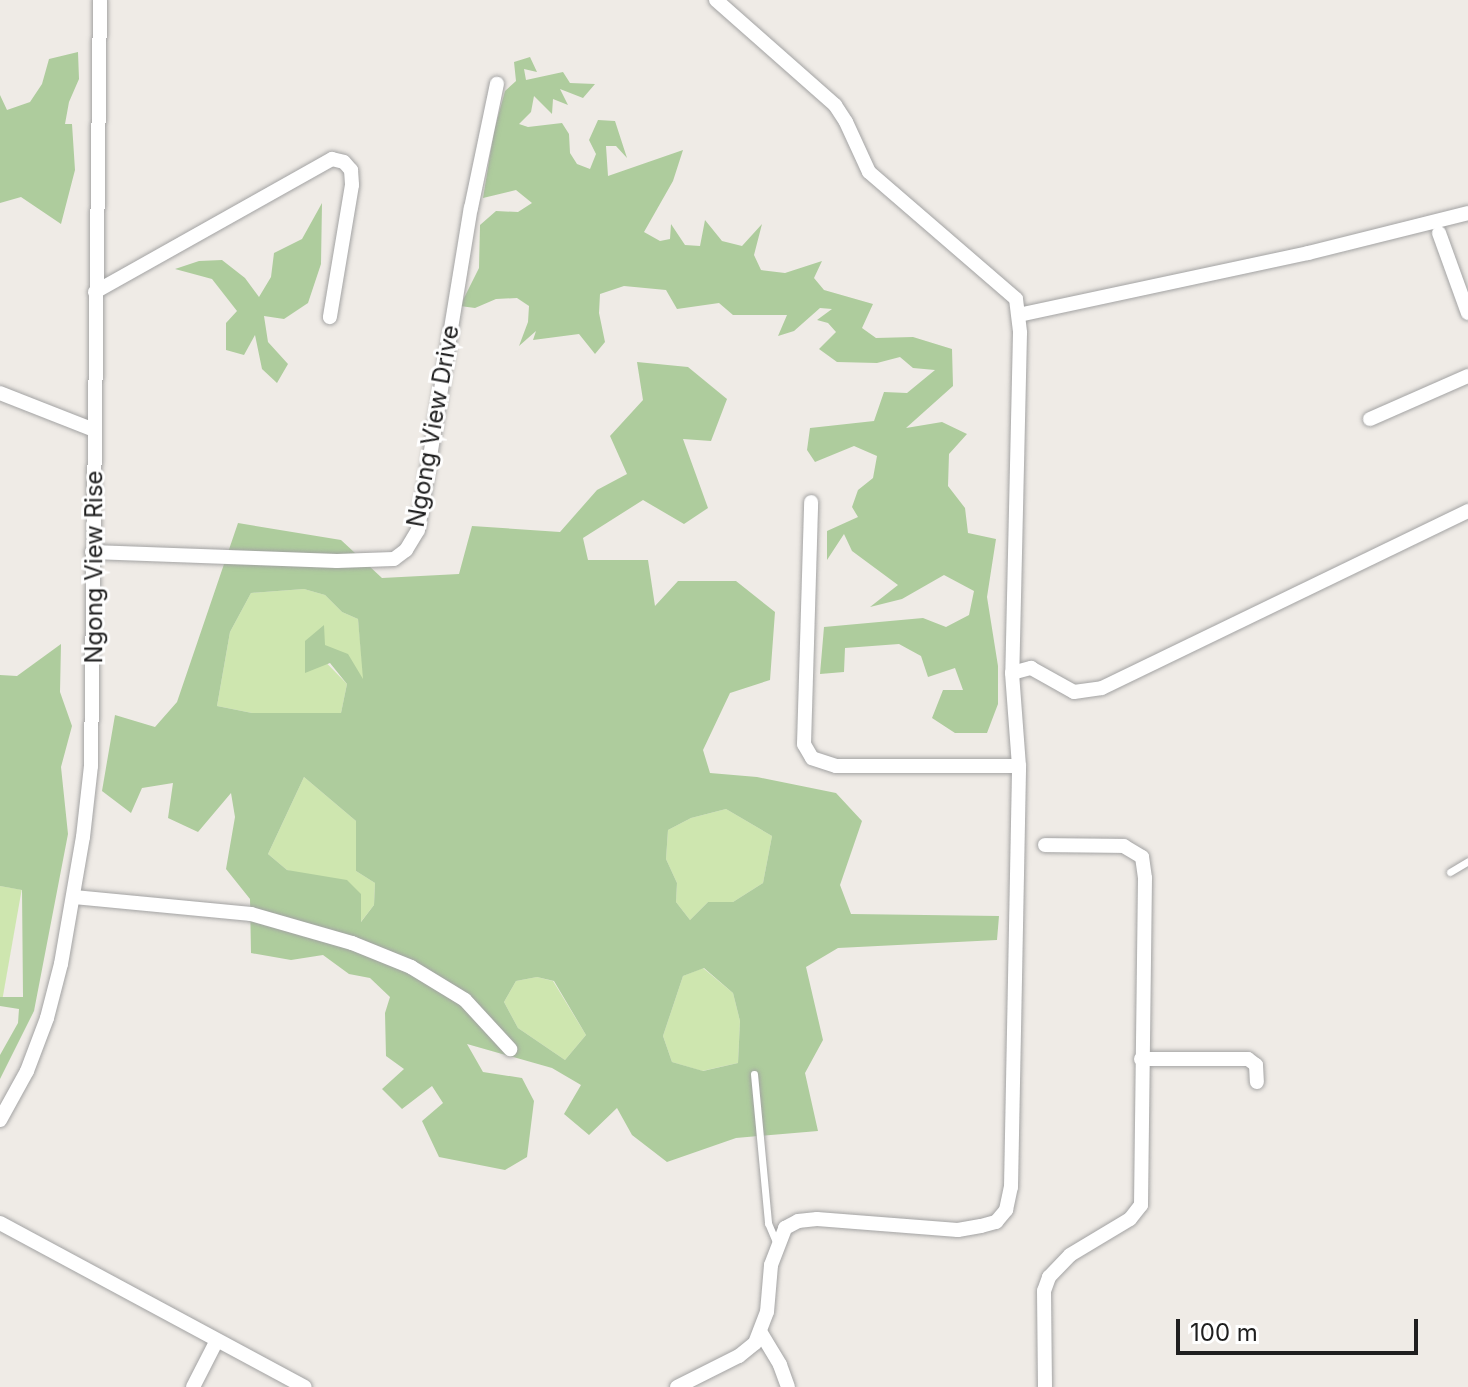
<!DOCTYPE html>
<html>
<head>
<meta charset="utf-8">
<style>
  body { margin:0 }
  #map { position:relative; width:1468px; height:1387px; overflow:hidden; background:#efebe6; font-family:Inter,sans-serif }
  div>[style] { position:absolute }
  .grass>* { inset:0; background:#cee6af; transform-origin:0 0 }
  .forest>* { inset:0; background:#aecc9d }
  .roads { filter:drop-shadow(0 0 2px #a3a3a3) drop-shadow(0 0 2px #a3a3a3) }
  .lane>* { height:7px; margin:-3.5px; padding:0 3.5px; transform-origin:3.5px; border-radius:3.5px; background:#fff }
  .street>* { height:14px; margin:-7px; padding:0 7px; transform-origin:7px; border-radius:7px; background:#fff }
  span { translate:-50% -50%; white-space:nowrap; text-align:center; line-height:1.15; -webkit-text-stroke:6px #fff; paint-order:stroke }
  .street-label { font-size:24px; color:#1f1f1f }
  .scale { position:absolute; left:1176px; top:1319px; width:242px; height:36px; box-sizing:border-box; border:4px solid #1f1f1f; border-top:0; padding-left:10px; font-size:24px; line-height:28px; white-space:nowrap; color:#1f1f1f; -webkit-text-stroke:6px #fff; paint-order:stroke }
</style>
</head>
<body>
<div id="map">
  <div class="grass">
    <div style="clip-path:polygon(304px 589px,325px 595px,342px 612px,358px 619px,364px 681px,305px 641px,347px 684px,341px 713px,252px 713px,217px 706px,230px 632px,251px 593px)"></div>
    <div style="clip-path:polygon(304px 777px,356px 821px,356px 871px,375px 883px,374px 905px,360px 923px,333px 878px,310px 877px,287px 870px,268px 854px)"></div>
    <div style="clip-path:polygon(726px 809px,772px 836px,763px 883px,733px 902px,708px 902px,690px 920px,676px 902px,677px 883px,666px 859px,668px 830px,691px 818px)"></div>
    <div style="left:0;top:886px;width:22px;height:111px;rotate:10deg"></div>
    <div style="clip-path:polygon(703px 968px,733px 993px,740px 1021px,738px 1063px,702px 1071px,672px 1062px,663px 1036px,683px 976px)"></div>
    <div style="clip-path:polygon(537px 977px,553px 981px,586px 1035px,565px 1060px,518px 1028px,504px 1002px,516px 981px)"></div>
  </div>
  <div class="forest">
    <div style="clip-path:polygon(78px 52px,79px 79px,69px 102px,65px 124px,72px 124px,75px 170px,61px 224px,21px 197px,0 203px,0 95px,7px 110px,30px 102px,42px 84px,49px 59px)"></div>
    <div style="clip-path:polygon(530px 57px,537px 72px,524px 69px,526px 80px,563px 72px,570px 83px,595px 84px,583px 98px,560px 89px,568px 105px,553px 99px,552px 114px,534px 96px,531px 112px,519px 124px,528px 127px,562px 123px,569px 134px,570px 153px,577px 164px,590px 169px,596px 154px,589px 140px,598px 120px,615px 121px,627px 158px,616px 146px,606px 146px,608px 176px,683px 150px,673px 181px,644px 232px,660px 241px,670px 239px,671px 224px,685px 245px,700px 246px,705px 220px,722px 241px,742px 246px,762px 224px,754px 255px,761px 270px,785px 273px,822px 261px,814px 278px,824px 290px,873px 304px,862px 328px,876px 338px,913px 337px,952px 349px,953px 386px,906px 428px,942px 422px,967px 434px,949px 454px,948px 486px,965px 508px,968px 533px,996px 539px,987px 597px,998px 666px,998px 704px,987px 733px,955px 733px,932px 718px,943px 690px,963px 690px,955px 668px,928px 677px,921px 656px,899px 644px,845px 648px,844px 672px,820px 674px,824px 627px,923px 618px,946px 627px,969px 615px,974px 591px,944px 575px,902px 599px,870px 607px,898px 585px,852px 551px,844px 534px,827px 560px,827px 531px,858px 517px,852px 507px,858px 490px,873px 478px,877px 456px,854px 446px,815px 462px,807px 450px,810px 428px,874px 421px,884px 392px,907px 393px,935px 370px,913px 368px,900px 357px,877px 363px,837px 362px,819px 349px,836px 332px,828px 323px,817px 320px,832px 309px,820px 308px,794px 331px,778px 336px,787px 315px,733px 315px,719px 303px,677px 309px,666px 290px,624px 286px,600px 294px,599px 313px,605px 342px,595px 354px,579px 334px,533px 340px,536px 331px,519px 346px,528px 322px,529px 306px,517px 298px,496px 299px,475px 308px,460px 306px,479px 268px,480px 225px,496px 211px,518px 212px,532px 203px,516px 190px,483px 198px,494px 131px,505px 91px,516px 81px,514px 62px)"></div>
    <div style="clip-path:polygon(322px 203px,321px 264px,308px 303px,284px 319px,264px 316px,268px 342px,288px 364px,277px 383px,262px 369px,255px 335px,244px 355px,226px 350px,226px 323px,237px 311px,212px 279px,175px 269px,199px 261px,222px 260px,245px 278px,259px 297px,271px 277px,274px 253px,302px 239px)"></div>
    <div style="clip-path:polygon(evenodd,637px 362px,688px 367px,727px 399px,711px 441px,683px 439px,708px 508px,684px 524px,643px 500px,583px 538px,588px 560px,648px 560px,655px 606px,678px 581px,736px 581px,775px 612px,770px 680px,730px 693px,703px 750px,710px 773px,757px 777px,836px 793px,862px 821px,840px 885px,851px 914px,999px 916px,997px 940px,838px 948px,806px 967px,823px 1040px,805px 1073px,818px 1131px,736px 1138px,667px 1162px,632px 1135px,617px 1108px,589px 1135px,564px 1114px,581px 1085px,552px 1068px,467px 1044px,483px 1072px,522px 1078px,534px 1101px,527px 1157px,505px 1170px,439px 1157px,422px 1121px,443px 1103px,432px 1086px,402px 1109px,382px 1089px,404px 1069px,386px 1056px,385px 1013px,390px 997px,370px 978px,349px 974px,323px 955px,291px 960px,251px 953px,250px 899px,226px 869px,235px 817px,231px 793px,198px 832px,168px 818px,173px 783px,142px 788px,131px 813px,102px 791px,115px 715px,155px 727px,177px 702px,238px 523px,341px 540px,382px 578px,459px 574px,472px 526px,560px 532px,597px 490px,627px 474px,610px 436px,643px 400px,637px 362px,304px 589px,325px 595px,342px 612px,358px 619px,363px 679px,348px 654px,325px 645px,324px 625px,305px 641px,305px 673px,330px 663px,347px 684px,341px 713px,252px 713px,217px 706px,230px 632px,251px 593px,304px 589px,637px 362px,304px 777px,356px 821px,356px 871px,375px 883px,374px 905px,361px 922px,361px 894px,347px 880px,287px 870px,268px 854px,304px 777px,637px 362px,726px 809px,772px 836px,763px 883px,733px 902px,708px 902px,690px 920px,676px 902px,677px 883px,666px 859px,668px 830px,691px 818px,726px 809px,637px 362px,704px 968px,733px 993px,740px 1021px,738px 1063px,703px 1071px,672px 1062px,663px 1036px,683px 976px,704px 968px,637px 362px,537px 977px,554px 981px,586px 1035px,565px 1060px,518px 1028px,504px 1002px,516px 981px,537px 977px)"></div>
    <div style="clip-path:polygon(61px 644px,60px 692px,72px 726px,61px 767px,68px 834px,34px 1011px,0 1079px,0 1055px,18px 1023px,19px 1009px,0 1006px,0 997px,23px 997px,22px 890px,0 886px,0 675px,17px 676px)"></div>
  </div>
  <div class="roads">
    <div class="lane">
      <div style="left:1450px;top:872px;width:21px;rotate:-31deg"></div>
      <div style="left:754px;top:1074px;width:150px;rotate:84.6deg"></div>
      <div style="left:768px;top:1223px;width:23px;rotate:67deg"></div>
    </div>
    <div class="street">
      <div style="left:716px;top:0;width:159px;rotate:41.4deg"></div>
      <div style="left:835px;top:105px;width:20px;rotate:57deg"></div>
      <div style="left:846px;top:122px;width:55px;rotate:65.3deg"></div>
      <div style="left:869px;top:172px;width:194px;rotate:40.8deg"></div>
      <div style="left:1016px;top:299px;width:34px;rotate:83deg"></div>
      <div style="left:1020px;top:333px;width:340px;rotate:91.3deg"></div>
      <div style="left:1012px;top:673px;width:93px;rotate:85.7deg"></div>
      <div style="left:1439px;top:233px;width:85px;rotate:70.1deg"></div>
      <div style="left:95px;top:292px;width:272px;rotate:-29.3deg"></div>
      <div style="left:332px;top:159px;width:12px;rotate:14deg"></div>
      <div style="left:344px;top:162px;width:11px;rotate:49deg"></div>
      <div style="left:351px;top:170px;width:15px;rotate:86deg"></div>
      <div style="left:352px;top:185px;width:134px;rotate:99.5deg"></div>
      <div style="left:1019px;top:315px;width:296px;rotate:-12.1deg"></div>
      <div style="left:1308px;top:253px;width:165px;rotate:-14deg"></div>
      <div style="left:0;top:393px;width:101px;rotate:21.5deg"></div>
      <div style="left:1370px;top:419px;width:107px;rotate:-23.7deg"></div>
      <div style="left:92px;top:552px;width:245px;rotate:2.1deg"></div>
      <div style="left:337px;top:561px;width:57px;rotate:-2deg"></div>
      <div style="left:394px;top:559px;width:15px;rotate:-37deg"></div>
      <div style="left:406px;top:550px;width:23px;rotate:-59deg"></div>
      <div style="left:418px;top:530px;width:326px;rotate:-80.7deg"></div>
      <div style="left:471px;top:208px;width:127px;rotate:-78.2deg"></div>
      <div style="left:1012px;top:673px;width:20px;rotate:-15deg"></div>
      <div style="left:1031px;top:668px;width:49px;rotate:29.2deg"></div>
      <div style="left:1074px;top:692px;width:28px;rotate:-8deg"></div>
      <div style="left:1102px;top:688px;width:407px;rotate:-25.8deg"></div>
      <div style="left:74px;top:897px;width:178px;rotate:5.5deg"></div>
      <div style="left:251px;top:914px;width:105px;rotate:16deg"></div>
      <div style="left:352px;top:943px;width:64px;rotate:22.1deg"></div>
      <div style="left:411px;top:967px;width:63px;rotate:31.4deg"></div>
      <div style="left:465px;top:1000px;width:67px;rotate:47.4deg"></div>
      <div style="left:1141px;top:1059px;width:107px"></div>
      <div style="left:1248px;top:1059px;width:10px;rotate:37deg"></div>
      <div style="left:1256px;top:1065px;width:17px;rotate:87deg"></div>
      <div style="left:0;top:1120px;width:56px;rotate:-61.1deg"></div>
      <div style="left:27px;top:1071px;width:57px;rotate:-69.3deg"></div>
      <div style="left:47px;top:1018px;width:56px;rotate:-75.5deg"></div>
      <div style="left:61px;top:964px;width:129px;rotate:-80.2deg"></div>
      <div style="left:83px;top:837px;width:71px;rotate:-83.6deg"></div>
      <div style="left:91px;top:766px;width:766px;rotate:-89.33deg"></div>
      <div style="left:0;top:1223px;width:346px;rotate:28.3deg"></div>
      <div style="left:761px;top:1333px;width:37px;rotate:59deg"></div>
      <div style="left:780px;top:1365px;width:23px;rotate:70deg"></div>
      <div style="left:193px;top:1387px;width:51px;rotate:-62.9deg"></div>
      <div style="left:677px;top:1387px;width:69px;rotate:-26.6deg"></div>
      <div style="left:739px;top:1356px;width:21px;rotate:-39deg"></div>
      <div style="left:755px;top:1343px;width:33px;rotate:-69deg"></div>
      <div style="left:767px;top:1312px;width:47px;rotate:-85.1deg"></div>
      <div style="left:771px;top:1265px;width:40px;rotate:-69deg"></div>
      <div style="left:785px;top:1228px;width:15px;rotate:-28deg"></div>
      <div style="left:798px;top:1221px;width:19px;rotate:-6deg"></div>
      <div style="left:817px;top:1219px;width:141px;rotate:4.5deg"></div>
      <div style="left:958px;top:1230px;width:23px;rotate:-10deg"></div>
      <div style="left:981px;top:1226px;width:16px;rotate:-15deg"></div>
      <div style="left:996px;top:1222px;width:16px;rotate:-50deg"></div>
      <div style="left:1006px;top:1210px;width:24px;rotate:-78deg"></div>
      <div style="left:1011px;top:1187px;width:421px;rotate:-88.9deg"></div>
      <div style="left:1019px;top:766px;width:183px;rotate:180deg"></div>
      <div style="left:836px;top:766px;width:25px;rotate:-162deg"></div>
      <div style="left:812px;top:758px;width:16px;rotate:-120deg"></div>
      <div style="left:804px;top:744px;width:242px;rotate:-88.3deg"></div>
      <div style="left:1045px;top:1387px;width:96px;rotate:-90.6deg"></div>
      <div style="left:1044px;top:1291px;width:15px;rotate:-70deg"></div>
      <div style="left:1049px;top:1277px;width:30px;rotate:-46deg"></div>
      <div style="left:1070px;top:1255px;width:70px;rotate:-31deg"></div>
      <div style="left:1130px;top:1219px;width:18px;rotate:-52deg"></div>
      <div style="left:1141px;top:1205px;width:327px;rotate:-89.3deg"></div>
      <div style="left:1145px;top:878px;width:21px;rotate:-98deg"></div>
      <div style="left:1142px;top:857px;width:21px;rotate:-149deg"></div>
      <div style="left:1124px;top:846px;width:79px;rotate:-179.3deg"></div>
    </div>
  </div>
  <div class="street-label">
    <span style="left:433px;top:426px;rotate:-80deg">Ngong View Drive</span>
    <span style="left:94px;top:567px;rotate:-90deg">Ngong View Rise</span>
  </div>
  <div class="scale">100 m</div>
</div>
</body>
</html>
